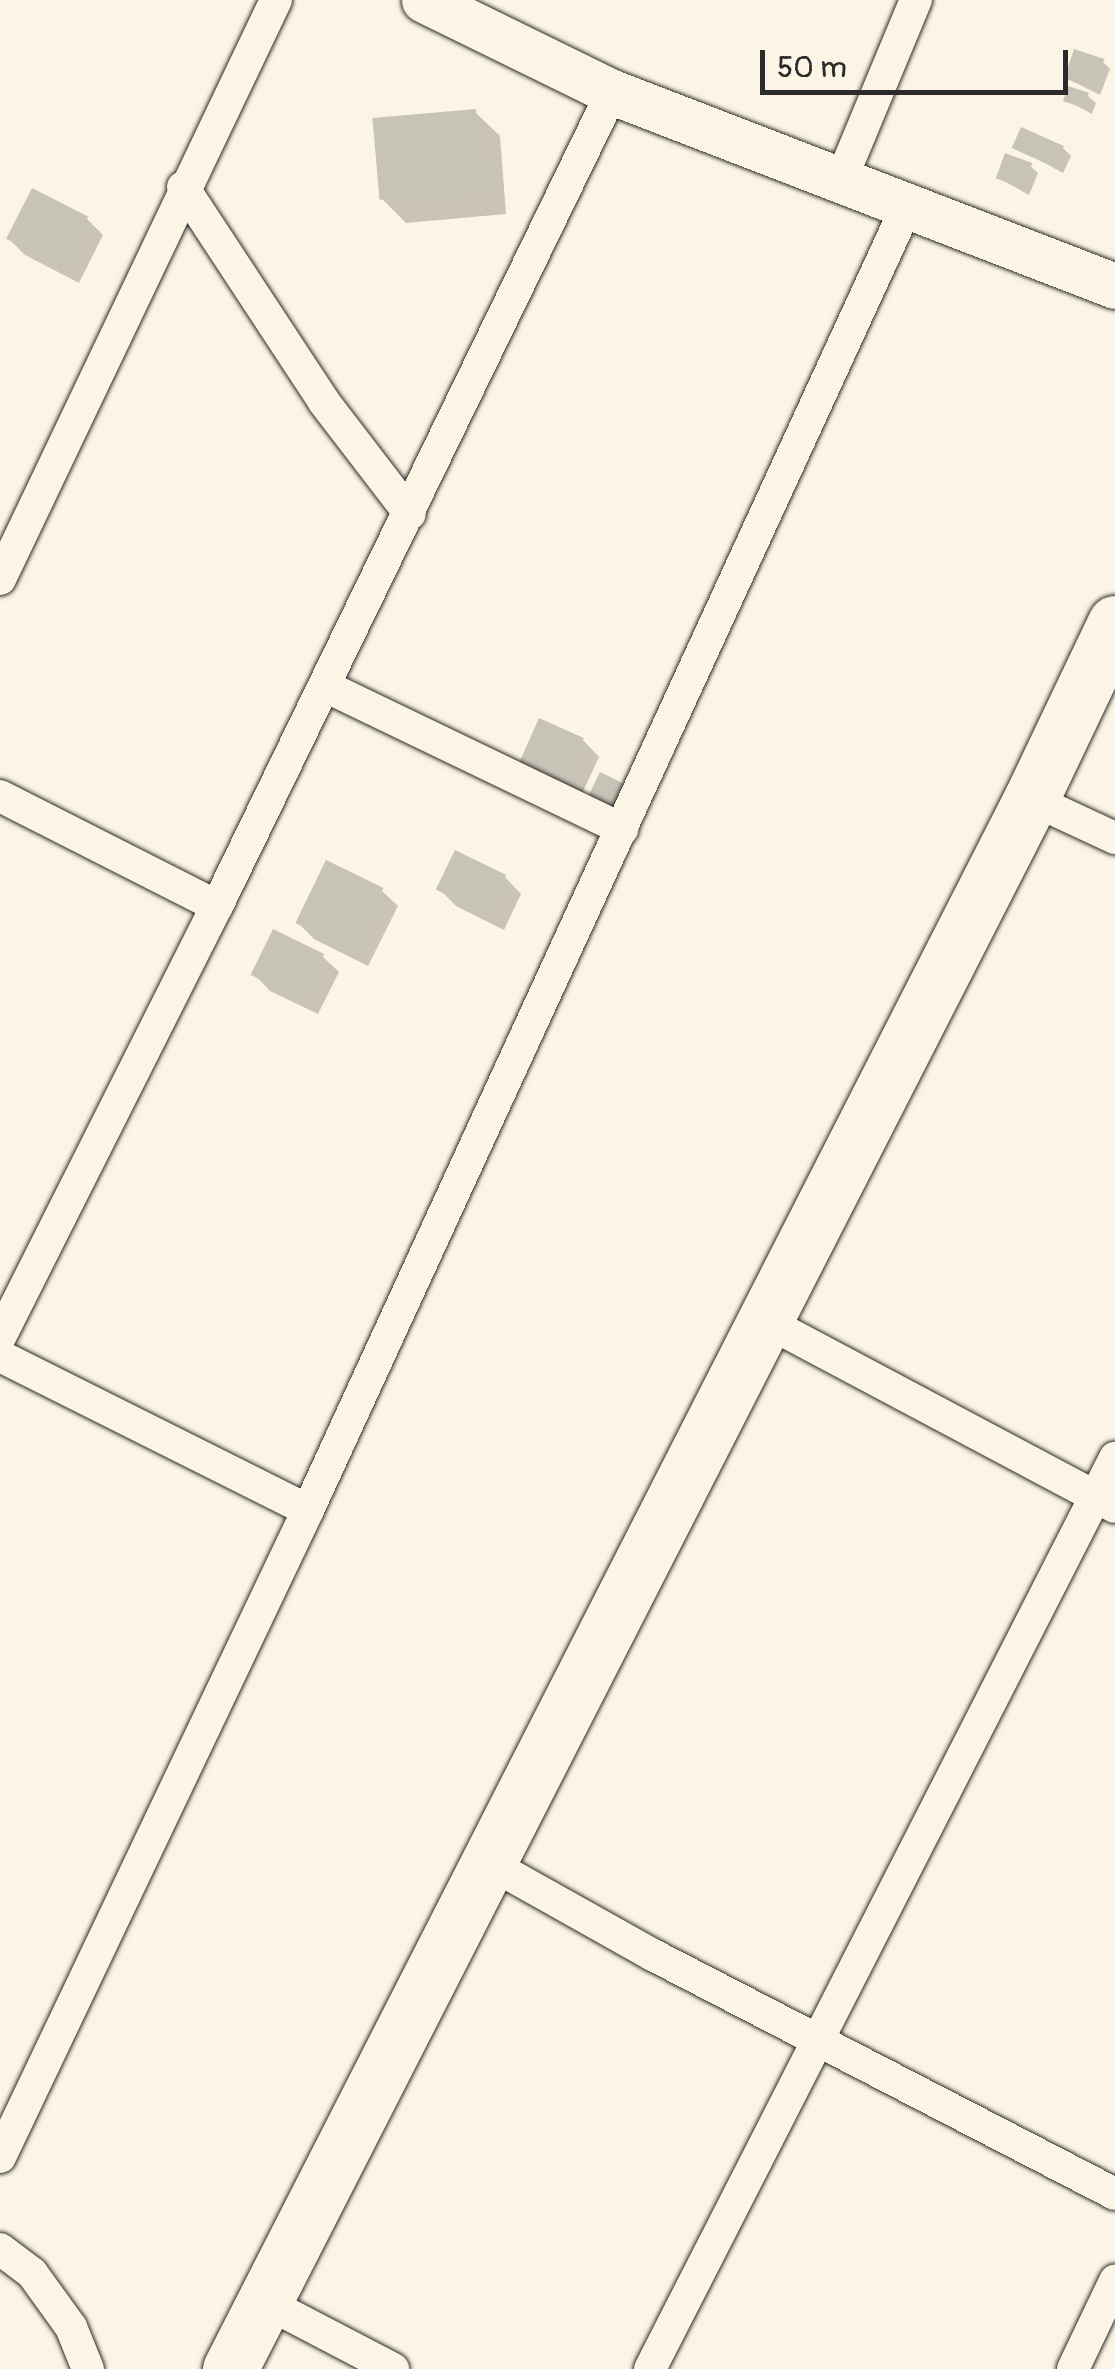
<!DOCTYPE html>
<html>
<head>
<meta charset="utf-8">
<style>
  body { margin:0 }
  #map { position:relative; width:1115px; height:2369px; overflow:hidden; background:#fcf5e5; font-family:Pangolin,sans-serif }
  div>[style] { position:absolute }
  .shadow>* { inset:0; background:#0003 }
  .building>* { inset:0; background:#c8c3b7; transform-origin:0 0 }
  .roads { filter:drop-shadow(0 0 2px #2b2b2b) drop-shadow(0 0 2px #2b2b2b) }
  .street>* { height:32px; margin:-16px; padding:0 16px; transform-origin:16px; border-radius:16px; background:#fcf5e5 }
  .secondary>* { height:45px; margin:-22.5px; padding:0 22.5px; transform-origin:22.5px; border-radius:22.5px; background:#fcf5e5 }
  .highway>* { height:55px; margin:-27.5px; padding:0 27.5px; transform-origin:27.5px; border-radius:27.5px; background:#fcf5e5 }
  span { translate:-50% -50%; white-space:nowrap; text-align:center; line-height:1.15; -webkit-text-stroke:8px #fcf5e5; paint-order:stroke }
  .scale { position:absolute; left:760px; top:50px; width:308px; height:45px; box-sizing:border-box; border:5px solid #2b2b2b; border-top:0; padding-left:12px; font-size:30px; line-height:35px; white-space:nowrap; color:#2b2b2b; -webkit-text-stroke:8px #fcf5e5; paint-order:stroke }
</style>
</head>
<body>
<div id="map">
  <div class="shadow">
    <div style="clip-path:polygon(1102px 61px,1110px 69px,1100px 95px,1066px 78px)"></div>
    <div style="clip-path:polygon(1088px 96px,1096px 103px,1092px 114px,1066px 100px)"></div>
    <div style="clip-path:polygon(475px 112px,500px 136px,506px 214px,406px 223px,381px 198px)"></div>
    <div style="clip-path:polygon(1015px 147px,1063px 148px,1071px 156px,1063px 173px)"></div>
    <div style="clip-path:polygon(1030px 166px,1038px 173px,1029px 195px,997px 177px)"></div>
    <div style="clip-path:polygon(87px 219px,103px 235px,79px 283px,25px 255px,9px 239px)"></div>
    <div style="clip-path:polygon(583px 740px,599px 757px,575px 809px,533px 790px)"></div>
    <div style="clip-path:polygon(505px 877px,521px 894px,504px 930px,456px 906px,439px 889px)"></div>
    <div style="clip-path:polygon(381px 890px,398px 906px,368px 966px,314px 939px,298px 923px)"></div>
    <div style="clip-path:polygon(322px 956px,339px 972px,318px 1014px,270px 991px,254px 974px)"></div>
  </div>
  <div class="building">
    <div style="left:1074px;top:49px;width:32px;height:31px;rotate:18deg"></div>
    <div style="left:1068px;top:86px;width:22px;height:16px;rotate:18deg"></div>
    <div style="left:476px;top:109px;width:82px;height:104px;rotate:85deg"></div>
    <div style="left:1021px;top:127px;width:47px;height:23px;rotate:24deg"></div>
    <div style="left:1005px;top:153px;width:29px;height:27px;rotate:20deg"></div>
    <div style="left:32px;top:188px;width:63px;height:57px;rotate:27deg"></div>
    <div style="left:539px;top:718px;width:49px;height:61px;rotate:24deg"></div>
    <div style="left:600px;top:772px;width:28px;height:40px;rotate:26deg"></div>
    <div style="left:455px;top:850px;width:57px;height:44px;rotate:26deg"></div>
    <div style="left:326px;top:860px;width:64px;height:70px;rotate:26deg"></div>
    <div style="left:273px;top:929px;width:57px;height:51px;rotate:26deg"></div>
  </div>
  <div class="roads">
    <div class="street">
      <div style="left:841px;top:180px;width:195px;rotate:-67.4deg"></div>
      <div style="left:183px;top:187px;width:257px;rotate:56.7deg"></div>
      <div style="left:324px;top:402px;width:141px;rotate:52.5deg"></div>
      <div style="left:0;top:579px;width:641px;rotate:-64.51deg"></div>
      <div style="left:325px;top:686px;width:330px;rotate:25.7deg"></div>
      <div style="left:0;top:796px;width:243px;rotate:26.9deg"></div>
      <div style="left:1031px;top:799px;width:93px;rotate:24.9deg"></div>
      <div style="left:765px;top:1321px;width:396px;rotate:28deg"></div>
      <div style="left:0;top:1337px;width:483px;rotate:-63.3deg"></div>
      <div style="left:217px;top:906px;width:905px;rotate:-64.11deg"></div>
      <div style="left:0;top:1356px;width:344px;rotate:26.6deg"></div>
      <div style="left:487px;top:1862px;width:190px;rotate:29.3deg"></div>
      <div style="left:653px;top:1955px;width:520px;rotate:27.35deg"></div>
      <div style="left:0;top:2157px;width:717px;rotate:-64.54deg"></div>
      <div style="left:308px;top:1510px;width:1435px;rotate:-65.33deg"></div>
      <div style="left:0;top:2249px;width:40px;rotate:37deg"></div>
      <div style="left:32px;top:2273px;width:67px;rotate:54.2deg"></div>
      <div style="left:71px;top:2327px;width:45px;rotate:68deg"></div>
      <div style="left:263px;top:2301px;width:147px;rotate:27.6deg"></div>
      <div style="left:650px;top:2369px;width:1023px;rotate:-62.96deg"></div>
      <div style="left:1073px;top:2369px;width:98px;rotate:-64.5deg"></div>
    </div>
    <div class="secondary">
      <div style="left:424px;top:0;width:209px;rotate:26.1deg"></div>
      <div style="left:612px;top:92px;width:539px;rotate:21.09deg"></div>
    </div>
    <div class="highway">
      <div style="left:230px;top:2369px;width:1763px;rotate:-62.97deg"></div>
      <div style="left:1031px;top:799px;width:195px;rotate:-64.5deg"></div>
    </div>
  </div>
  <div class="scale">50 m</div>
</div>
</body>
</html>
